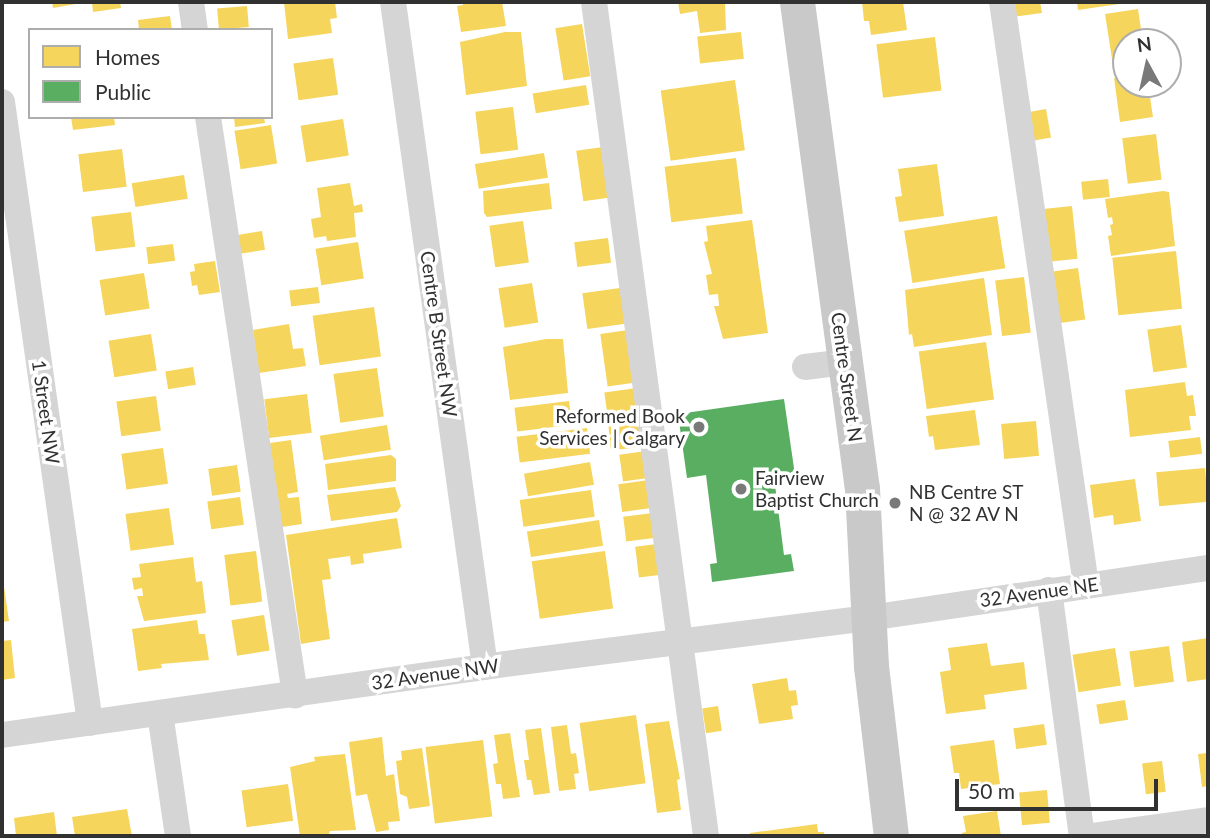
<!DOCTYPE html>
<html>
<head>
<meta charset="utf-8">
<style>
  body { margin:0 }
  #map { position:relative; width:1210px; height:838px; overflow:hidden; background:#fff; font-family:Lato,sans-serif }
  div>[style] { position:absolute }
  .homes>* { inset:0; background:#f6d55c; transform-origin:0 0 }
  .public>* { inset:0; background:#5aae61 }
  .minor>* { height:26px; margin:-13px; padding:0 13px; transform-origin:13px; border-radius:13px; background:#d5d5d5 }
  .major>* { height:35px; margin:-17.5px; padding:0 17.5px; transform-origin:17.5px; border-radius:17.5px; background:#c9c9c9 }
  .dots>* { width:19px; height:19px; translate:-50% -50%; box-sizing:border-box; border:4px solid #fff; border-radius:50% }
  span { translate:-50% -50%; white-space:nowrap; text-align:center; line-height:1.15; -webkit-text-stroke:7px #fff; paint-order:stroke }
  .street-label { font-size:19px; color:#313131 }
  .poi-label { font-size:19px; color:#313131 }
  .right { translate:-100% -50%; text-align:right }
  .left { translate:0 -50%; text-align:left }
  .frame { position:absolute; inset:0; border:4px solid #313131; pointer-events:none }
  .legend { position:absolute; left:28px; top:28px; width:245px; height:91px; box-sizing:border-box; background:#fff; border:2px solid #adadad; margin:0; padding:9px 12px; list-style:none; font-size:21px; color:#313131 }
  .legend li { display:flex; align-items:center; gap:14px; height:35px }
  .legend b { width:35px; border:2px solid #adadad }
  .north { position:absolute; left:1112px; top:28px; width:70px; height:70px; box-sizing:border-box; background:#fff; border:2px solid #adadad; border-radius:50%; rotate:352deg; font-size:19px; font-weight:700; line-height:28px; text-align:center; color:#313131 }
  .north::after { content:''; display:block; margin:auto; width:24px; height:32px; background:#797979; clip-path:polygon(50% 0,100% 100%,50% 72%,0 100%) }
  .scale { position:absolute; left:955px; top:779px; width:203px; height:32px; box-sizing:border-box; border:4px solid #313131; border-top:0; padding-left:9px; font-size:21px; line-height:24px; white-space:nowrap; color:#313131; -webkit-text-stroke:5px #fff; paint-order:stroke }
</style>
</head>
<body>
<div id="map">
  <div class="homes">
    <div style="clip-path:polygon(52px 2px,81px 2px,81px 3px,53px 8px)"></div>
    <div style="clip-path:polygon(92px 2px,120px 2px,121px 8px,93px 12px)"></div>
    <div style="clip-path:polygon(284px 2px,335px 2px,337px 18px,330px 19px,332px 33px,288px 39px)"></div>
    <div style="clip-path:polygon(463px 2px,502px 2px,506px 26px,461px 32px,457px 6px,463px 5px)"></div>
    <div style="clip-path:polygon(678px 2px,725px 2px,726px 30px,700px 33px,697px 11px,680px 14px)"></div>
    <div style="clip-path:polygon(862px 2px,903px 2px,907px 30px,871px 35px,869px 21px,864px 21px)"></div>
    <div style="clip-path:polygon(1010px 2px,1040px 2px,1042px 13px,1013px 17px)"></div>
    <div style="clip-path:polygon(1077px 2px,1126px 2px,1126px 3px,1078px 10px)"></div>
    <div style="left:247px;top:6px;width:21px;height:30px;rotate:85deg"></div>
    <div style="clip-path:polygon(1138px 9px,1143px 42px,1126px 42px,1126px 57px,1112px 59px,1105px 14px)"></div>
    <div style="clip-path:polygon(170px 16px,172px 30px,139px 30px,138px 20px)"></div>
    <div style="left:582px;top:24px;width:53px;height:27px;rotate:81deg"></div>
    <div style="clip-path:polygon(505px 32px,521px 32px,527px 86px,466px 95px,460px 42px)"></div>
    <div style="left:741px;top:32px;width:27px;height:44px;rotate:84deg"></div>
    <div style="left:935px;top:37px;width:54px;height:59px;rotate:83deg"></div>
    <div style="left:333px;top:58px;width:37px;height:40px;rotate:82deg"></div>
    <div style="clip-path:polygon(1126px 76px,1126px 84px,1148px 84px,1153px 117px,1120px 122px,1114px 78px)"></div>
    <div style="left:735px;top:80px;width:71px;height:75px;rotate:82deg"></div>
    <div style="left:586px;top:85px;width:20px;height:54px;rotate:81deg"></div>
    <div style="left:513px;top:107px;width:43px;height:38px;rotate:83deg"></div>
    <div style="left:1046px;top:109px;width:29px;height:20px;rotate:80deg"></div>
    <div style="clip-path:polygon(71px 117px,114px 117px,115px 125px,73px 130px)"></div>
    <div style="clip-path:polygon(234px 117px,264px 117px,265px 123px,235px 127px)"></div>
    <div style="left:343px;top:119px;width:37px;height:43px;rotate:81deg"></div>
    <div style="left:271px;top:125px;width:39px;height:37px;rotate:81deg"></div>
    <div style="left:1156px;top:134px;width:46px;height:34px;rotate:83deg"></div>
    <div style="left:603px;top:147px;width:51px;height:27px;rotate:82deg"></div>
    <div style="left:122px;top:149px;width:38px;height:44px;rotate:83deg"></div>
    <div style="left:544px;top:153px;width:25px;height:70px;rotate:81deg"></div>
    <div style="left:736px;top:158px;width:56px;height:72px;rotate:83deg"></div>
    <div style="clip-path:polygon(937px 164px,944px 216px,899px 222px,895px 197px,902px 196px,898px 169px)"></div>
    <div style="left:184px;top:175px;width:24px;height:53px;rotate:81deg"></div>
    <div style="left:1108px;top:179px;width:18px;height:27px;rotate:84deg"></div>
    <div style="clip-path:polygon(350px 183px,354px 206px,362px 204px,363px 212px,354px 213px,356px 237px,327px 241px,326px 236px,314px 238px,311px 219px,321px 217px,317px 188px)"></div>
    <div style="clip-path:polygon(549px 183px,552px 209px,487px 217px,484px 213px,483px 191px)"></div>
    <div style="clip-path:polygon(1163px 191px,1169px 192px,1175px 246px,1111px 256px,1108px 236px,1112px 235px,1110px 225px,1113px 224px,1112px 217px,1108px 218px,1105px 199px)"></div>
    <div style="left:1072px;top:206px;width:53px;height:29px;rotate:84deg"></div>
    <div style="left:131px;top:212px;width:35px;height:40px;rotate:83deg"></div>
    <div style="left:997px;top:216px;width:53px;height:94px;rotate:81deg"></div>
    <div style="clip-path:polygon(752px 220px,768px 333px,723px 339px,714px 306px,719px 306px,718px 294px,709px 295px,706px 275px,712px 274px,704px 242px,708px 241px,706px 226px)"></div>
    <div style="left:523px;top:221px;width:42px;height:34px;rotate:82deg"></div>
    <div style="left:262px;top:231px;width:19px;height:25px;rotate:81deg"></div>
    <div style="left:608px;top:238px;width:25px;height:34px;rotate:83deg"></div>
    <div style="left:358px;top:242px;width:37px;height:43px;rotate:81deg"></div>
    <div style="left:173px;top:244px;width:17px;height:27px;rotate:83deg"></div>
    <div style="left:1176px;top:251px;width:58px;height:64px;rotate:84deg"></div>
    <div style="clip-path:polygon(215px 261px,220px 292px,199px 295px,197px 285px,192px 286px,190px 272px,195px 271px,194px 264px)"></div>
    <div style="left:1078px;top:268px;width:52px;height:29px;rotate:82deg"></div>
    <div style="left:144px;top:273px;width:36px;height:45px;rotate:81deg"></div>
    <div style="left:1024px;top:277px;width:56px;height:29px;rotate:83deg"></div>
    <div style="clip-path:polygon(984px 278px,992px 335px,914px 347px,912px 334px,909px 335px,905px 290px)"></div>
    <div style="left:532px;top:283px;width:40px;height:34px;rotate:81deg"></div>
    <div style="left:318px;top:287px;width:16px;height:29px;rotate:83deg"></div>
    <div style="left:620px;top:288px;width:36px;height:38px;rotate:82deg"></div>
    <div style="left:374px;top:307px;width:50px;height:62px;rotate:82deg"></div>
    <div style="clip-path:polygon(289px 324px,293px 349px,303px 348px,306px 366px,259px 373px,253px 330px)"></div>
    <div style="left:1181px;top:325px;width:43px;height:34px;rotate:82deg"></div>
    <div style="left:628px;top:330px;width:53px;height:28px;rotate:82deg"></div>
    <div style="left:151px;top:334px;width:37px;height:43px;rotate:81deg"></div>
    <div style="clip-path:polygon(546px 339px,563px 339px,568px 393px,510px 400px,503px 347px)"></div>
    <div style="left:986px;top:342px;width:58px;height:68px;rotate:82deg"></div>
    <div style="left:193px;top:367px;width:18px;height:28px;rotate:81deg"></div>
    <div style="left:377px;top:368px;width:49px;height:44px;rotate:82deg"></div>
    <div style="clip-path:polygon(1185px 382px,1187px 396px,1193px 395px,1196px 416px,1189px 416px,1191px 430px,1130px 437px,1125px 390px)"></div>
    <div style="left:637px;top:388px;width:29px;height:33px;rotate:82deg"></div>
    <div style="left:307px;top:394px;width:39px;height:43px;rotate:83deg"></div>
    <div style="left:156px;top:396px;width:35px;height:40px;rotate:82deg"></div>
    <div style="left:569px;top:401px;width:24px;height:55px;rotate:83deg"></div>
    <div style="clip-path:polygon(975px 410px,980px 445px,935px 450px,933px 436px,929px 437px,926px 416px)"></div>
    <div style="left:641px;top:420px;width:27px;height:33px;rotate:84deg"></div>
    <div style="left:1036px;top:421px;width:35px;height:35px;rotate:85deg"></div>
    <div style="left:387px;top:425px;width:25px;height:68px;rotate:81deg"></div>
    <div style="left:587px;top:428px;width:26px;height:71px;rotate:83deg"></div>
    <div style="left:1200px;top:437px;width:17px;height:32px;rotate:83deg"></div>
    <div style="clip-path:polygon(291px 440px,298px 492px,287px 494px,288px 498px,299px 497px,302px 524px,275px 528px,263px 444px)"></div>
    <div style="left:163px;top:448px;width:36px;height:42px;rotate:82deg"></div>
    <div style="left:646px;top:451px;width:27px;height:27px;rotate:82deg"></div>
    <div style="clip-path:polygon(391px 455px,396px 459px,396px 481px,328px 490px,325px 464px)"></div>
    <div style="left:590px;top:462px;width:23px;height:67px;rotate:80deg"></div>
    <div style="left:237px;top:465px;width:27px;height:29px;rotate:82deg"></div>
    <div style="left:1205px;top:468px;width:34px;height:49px;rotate:85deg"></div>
    <div style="clip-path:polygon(1135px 479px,1141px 521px,1114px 525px,1113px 515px,1094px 518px,1090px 485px)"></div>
    <div style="left:649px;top:480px;width:28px;height:31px;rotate:82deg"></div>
    <div style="clip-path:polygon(395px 487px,401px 506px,397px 512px,331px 521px,327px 495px)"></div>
    <div style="left:591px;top:490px;width:27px;height:72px;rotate:82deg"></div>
    <div style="left:240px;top:497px;width:28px;height:33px;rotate:82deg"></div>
    <div style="left:169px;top:508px;width:37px;height:44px;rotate:82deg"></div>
    <div style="left:653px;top:513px;width:25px;height:30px;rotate:83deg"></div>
    <div style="clip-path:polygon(397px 518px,402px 548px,363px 554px,364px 563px,351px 565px,350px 556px,328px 559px,331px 579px,322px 580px,330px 639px,301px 644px,286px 535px)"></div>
    <div style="left:599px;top:520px;width:26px;height:73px;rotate:81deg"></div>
    <div style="left:657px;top:544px;width:31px;height:22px;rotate:83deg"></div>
    <div style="left:256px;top:551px;width:51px;height:32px;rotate:83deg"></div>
    <div style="left:605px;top:551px;width:58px;height:74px;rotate:82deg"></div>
    <div style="clip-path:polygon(193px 557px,196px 582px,202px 581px,206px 613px,144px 621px,137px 596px,143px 596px,142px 588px,134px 590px,132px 578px,141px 577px,139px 564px)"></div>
    <div style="clip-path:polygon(3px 580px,9px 621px,2px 622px,2px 581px)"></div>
    <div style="left:264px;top:615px;width:36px;height:33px;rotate:81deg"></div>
    <div style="clip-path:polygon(197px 620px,199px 634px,205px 634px,209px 660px,161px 664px,162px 668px,138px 671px,132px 629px)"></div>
    <div style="clip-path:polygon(1208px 638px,1208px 679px,1187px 682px,1182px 642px)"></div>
    <div style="clip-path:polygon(11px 640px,15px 678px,2px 680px,2px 641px)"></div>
    <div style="clip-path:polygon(987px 643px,991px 666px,1024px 662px,1027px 689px,984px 695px,986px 709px,946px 714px,940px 672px,951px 670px,948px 648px)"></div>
    <div style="left:1169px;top:646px;width:36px;height:40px;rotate:82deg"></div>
    <div style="left:1115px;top:648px;width:38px;height:43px;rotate:81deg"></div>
    <div style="clip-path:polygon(787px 678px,789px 691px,796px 690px,798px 705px,791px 706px,793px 719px,759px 724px,752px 684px)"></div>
    <div style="left:1125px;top:700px;width:20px;height:29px;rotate:81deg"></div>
    <div style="left:718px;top:706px;width:25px;height:16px;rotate:81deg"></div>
    <div style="left:636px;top:715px;width:69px;height:57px;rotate:82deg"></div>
    <div style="clip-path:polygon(669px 721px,680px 779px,677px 780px,681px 810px,657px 813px,645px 724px)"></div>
    <div style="left:1044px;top:724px;width:21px;height:31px;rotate:82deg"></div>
    <div style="clip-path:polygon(567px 725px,571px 754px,576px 753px,579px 773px,574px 774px,576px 789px,559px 791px,551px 727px)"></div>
    <div style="clip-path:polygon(541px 728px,550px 793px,534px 795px,531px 780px,527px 780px,524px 760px,529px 760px,525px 730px)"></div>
    <div style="clip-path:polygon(510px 733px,520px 797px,503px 799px,501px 784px,496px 784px,493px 764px,498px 763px,494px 735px)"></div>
    <div style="clip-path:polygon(382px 737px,386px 776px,394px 774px,400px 821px,388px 822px,389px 830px,376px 832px,367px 794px,356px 796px,349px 742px)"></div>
    <div style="left:483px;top:740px;width:77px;height:58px;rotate:83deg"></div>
    <div style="clip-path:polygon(994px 740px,1000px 784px,961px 789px,959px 773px,954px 773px,950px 746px)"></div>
    <div style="clip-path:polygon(422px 748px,430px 806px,409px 809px,407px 797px,400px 794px,396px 761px,402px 760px,401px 751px)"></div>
    <div style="clip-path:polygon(1208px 753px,1208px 786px,1202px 787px,1198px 754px)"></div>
    <div style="clip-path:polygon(345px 754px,356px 830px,330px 831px,328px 836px,300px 836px,290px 767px,315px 761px,314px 757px)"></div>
    <div style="left:1162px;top:761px;width:31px;height:20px;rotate:83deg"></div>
    <div style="left:288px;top:784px;width:37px;height:47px;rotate:82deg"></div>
    <div style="left:1047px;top:790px;width:33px;height:28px;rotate:85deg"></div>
    <div style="clip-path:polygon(127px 809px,132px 836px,75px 836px,72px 817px)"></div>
    <div style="clip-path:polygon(997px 811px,1001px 836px,962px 836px,962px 833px,966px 832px,963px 816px)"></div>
    <div style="clip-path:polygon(54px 812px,57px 836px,16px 836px,14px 818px)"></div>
    <div style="clip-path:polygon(817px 824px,818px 832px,824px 832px,824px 836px,750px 836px,750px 833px)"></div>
  </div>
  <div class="public">
    <div style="clip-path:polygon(784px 399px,796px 482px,775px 485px,784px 555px,791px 554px,794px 571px,712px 582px,710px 564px,717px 563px,706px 475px,687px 478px,678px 414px)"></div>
  </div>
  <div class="minor">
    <div style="left:191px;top:2px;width:28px;rotate:82deg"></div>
    <div style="left:393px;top:2px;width:671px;rotate:82.12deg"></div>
    <div style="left:594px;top:2px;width:841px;rotate:82.35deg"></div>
    <div style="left:1002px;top:2px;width:589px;rotate:81.8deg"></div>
    <div style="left:2px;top:102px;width:627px;rotate:81.93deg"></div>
    <div style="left:208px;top:117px;width:585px;rotate:81.44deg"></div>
    <div style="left:805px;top:367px;width:40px;rotate:-7.1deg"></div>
    <div style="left:1049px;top:590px;width:248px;rotate:82.4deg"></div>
    <div style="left:160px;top:713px;width:124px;rotate:81.7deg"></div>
    <div style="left:2px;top:735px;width:523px;rotate:-8.02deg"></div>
    <div style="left:520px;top:662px;width:352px;rotate:-7.2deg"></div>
    <div style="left:869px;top:618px;width:343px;rotate:-8.4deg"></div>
    <div style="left:1093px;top:836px;width:116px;rotate:-7.9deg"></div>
  </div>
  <div class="major">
    <div style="left:797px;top:2px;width:490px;rotate:82.4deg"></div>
    <div style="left:862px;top:488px;width:178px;rotate:87.1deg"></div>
    <div style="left:871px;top:666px;width:171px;rotate:83.3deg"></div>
  </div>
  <div class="dots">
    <div style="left:699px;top:427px;background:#797979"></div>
    <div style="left:741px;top:489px;background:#797979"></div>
    <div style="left:895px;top:503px;background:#797979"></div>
  </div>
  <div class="street-label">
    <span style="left:439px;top:334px;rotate:82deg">Centre B Street NW</span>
    <span style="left:847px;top:377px;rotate:82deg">Centre Street N</span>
    <span style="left:46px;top:412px;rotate:82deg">1 Street NW</span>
    <span style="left:1039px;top:592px;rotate:-8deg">32 Avenue NE</span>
    <span style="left:435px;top:674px;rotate:-8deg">32 Avenue NW</span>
  </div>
  <div class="poi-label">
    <span class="right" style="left:685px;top:427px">Reformed Book<br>Services | Calgary</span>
    <span class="left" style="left:755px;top:489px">Fairview<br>Baptist Church</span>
    <span class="left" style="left:909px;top:503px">NB Centre ST<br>N @ 32 AV N</span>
  </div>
  <div class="frame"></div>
  <ul class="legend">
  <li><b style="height:19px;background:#f6d55c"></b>Homes</li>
  <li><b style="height:19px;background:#5aae61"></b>Public</li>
  </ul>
  <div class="north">N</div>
  <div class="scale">50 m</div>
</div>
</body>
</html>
